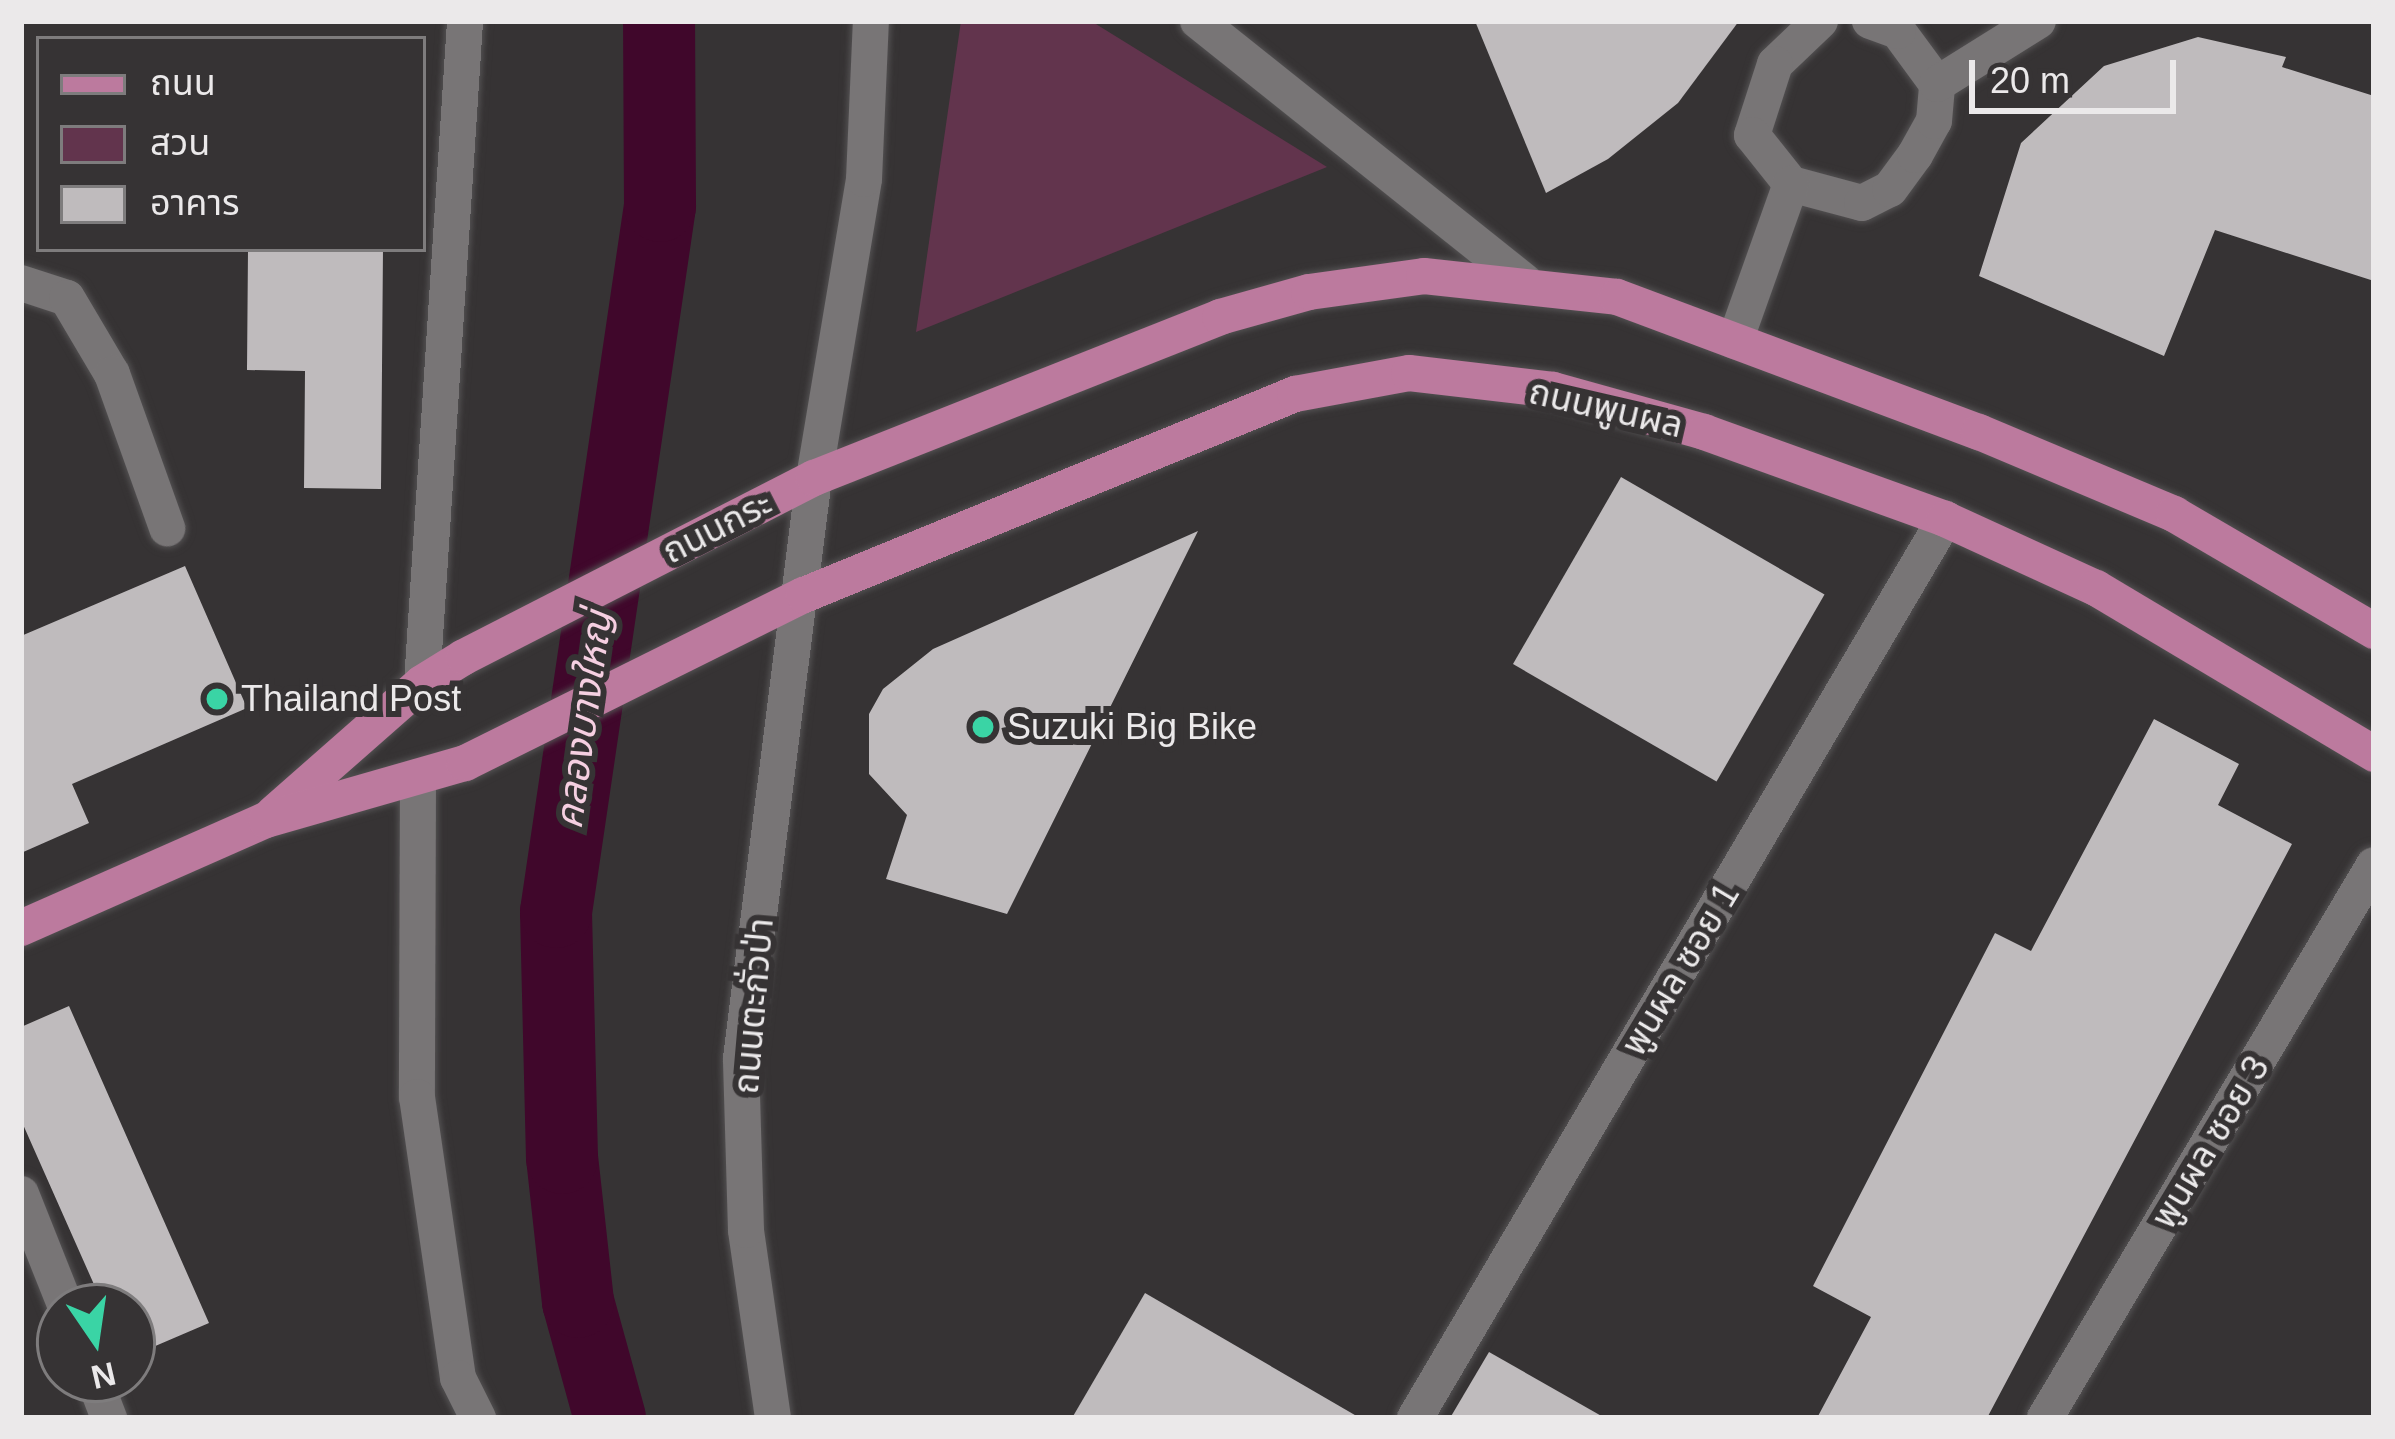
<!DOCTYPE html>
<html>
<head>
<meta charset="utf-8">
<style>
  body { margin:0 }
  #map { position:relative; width:2395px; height:1439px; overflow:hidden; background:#363334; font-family:Helvetica,"Noto Sans Thai",sans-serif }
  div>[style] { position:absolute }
  .green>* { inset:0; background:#62344d }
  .canal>* { height:72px; margin:-36px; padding:0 36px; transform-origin:36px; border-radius:36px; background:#40072b }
  .building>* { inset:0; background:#bfbbbd; transform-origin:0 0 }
  .roads { filter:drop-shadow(0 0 3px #535152) drop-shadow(0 0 3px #535152) }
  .minor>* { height:36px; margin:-18px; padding:0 18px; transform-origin:18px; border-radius:18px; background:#787576 }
  .major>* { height:36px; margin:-18px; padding:0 18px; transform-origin:18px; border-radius:18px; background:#bc7a9e }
  .dots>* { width:33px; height:33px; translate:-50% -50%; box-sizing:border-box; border:6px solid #363334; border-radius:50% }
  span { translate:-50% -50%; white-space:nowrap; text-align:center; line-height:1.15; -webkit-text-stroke:12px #363334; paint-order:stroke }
  .street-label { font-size:36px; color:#ebe9ea }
  .poi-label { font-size:36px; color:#ebe9ea }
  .left { translate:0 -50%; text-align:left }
  .water-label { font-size:39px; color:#f5cfe1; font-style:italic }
  .frame { position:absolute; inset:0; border:24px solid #ebe9ea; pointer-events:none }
  .legend { position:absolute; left:36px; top:36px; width:390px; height:216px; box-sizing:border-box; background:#363334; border:3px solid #7e7c7d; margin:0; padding:15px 21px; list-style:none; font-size:36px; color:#ebe9ea }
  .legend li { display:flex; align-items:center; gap:24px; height:60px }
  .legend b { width:60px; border:3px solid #7e7c7d }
  .north { position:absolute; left:36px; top:1283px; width:120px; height:120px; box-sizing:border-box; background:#363334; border:3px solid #7e7c7d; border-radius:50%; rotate:167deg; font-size:33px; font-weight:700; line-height:48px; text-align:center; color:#ebe9ea }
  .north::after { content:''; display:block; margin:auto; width:42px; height:54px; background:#3ad4a5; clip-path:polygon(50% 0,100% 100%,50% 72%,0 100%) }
  .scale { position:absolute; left:1969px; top:60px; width:207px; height:54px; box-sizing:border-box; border:6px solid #ebe9ea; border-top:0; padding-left:15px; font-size:36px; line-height:42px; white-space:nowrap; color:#ebe9ea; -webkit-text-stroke:9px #363334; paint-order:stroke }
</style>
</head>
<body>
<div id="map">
  <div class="green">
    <div style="clip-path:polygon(961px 21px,1091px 21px,1327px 167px,916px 332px)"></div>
  </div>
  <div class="canal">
    <div style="left:610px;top:1418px;width:120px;rotate:-105.4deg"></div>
    <div style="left:578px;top:1302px;width:145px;rotate:-96.3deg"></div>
    <div style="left:562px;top:1158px;width:246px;rotate:-91.4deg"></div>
    <div style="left:556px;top:912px;width:714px;rotate:-81.62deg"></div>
    <div style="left:660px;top:206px;width:185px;rotate:-90.3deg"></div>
  </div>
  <div class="building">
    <div style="clip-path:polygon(1475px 21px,1739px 21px,1678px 103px,1608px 159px,1546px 193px)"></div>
    <div style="clip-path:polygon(2198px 37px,2286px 57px,2282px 67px,2374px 96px,2374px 281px,2215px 230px,2164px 356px,1979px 276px,2021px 143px,2104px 66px)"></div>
    <div style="clip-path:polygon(248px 249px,383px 249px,381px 489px,304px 488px,305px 371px,247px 370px)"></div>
    <div style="left:1621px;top:477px;width:235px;height:216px;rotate:30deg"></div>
    <div style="clip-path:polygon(1198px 531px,1007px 914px,886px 879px,907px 815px,869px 774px,869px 714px,883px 689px,933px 649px)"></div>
    <div style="clip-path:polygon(185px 566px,247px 708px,72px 784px,89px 823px,21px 853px,21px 636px)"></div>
    <div style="clip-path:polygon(2154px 719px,2239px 764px,2218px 805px,2292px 844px,1987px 1418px,1817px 1418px,1871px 1317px,1813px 1286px,1995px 933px,2031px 951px)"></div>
    <div style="clip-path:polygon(69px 1006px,209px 1323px,132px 1356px,132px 1307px,104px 1307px,21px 1120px,21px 1027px)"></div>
    <div style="clip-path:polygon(1145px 1293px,1360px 1418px,1072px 1418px)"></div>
    <div style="clip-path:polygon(1489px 1352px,1605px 1418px,1450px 1418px)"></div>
  </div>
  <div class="roads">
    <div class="minor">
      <div style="left:1198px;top:21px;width:417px;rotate:38.6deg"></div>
      <div style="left:1820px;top:21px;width:62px;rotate:136.3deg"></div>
      <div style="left:1775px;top:64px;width:75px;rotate:107.9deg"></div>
      <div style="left:1752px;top:135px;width:63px;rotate:51.5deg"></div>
      <div style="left:1791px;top:184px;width:73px;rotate:15deg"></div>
      <div style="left:1862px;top:203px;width:31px;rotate:-27deg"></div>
      <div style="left:1890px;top:189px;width:42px;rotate:-53.7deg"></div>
      <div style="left:1915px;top:155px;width:39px;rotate:-61deg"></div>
      <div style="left:1934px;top:121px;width:37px;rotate:-85deg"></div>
      <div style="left:1937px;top:84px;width:66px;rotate:-126.3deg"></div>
      <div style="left:1898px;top:31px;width:30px;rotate:-160deg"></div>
      <div style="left:1937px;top:84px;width:119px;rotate:-32deg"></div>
      <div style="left:21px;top:283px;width:48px;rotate:18.1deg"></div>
      <div style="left:67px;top:298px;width:88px;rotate:59.4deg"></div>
      <div style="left:112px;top:374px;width:164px;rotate:70.3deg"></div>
      <div style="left:1735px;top:341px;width:167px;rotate:-70.4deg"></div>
      <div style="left:422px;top:683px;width:663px;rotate:-86.28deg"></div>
      <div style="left:418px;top:777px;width:320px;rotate:90.2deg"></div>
      <div style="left:417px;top:1097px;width:284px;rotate:81.7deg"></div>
      <div style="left:458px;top:1378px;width:45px;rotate:63.4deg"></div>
      <div style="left:21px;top:1194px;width:122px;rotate:68.3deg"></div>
      <div style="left:94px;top:1379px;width:42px;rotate:69deg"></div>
      <div style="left:773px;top:1418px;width:190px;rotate:-98.2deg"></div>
      <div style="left:746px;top:1230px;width:172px;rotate:-91.7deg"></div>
      <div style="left:741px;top:1058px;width:585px;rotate:-82.83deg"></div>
      <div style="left:814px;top:478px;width:303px;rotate:-80.5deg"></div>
      <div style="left:864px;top:179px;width:158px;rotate:-87.5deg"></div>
      <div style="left:1415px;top:1418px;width:1044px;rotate:-59.48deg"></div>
      <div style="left:2045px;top:1418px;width:643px;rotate:-59.25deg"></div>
    </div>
    <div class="major">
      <div style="left:273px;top:814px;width:198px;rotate:-41.3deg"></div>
      <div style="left:422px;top:683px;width:49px;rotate:-31.8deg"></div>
      <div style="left:464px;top:657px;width:393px;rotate:-27.1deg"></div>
      <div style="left:814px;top:478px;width:437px;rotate:-21.6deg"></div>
      <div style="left:1220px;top:317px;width:92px;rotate:-15.7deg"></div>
      <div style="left:1309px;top:292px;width:116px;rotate:-7.9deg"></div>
      <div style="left:1424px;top:276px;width:194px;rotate:6.2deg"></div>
      <div style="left:1617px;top:297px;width:386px;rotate:20.5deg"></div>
      <div style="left:1979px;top:432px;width:212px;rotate:22.8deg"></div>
      <div style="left:2174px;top:514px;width:232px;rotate:30.3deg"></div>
      <div style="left:21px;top:928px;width:268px;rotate:-23.8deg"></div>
      <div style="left:266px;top:820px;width:207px;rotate:-16deg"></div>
      <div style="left:465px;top:763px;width:378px;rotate:-26.4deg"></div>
      <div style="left:804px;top:595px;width:531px;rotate:-22.26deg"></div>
      <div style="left:1295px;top:394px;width:116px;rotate:-10.4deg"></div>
      <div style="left:1409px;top:373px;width:145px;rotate:6.7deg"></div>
      <div style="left:1553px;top:390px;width:157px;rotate:15.5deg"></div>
      <div style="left:1704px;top:432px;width:256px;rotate:19.8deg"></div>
      <div style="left:1945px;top:519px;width:166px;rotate:24.6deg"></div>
      <div style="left:2096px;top:588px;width:324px;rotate:30.8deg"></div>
    </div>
  </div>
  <div class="dots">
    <div style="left:217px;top:699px;background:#3ad4a5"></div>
    <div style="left:983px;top:727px;background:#3ad4a5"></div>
  </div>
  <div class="street-label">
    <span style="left:1606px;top:408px;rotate:13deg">ถนนพูนผล</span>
    <span style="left:717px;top:527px;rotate:-27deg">ถนนกระ</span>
    <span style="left:1680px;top:969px;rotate:-59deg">พูนผล ซอย 1</span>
    <span style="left:753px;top:1006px;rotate:-85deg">ถนนตะกั่วป่า</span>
    <span style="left:2210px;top:1142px;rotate:-59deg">พูนผล ซอย 3</span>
  </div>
  <div class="poi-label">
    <span class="left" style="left:241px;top:699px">Thailand Post</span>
    <span class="left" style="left:1007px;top:727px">Suzuki Big Bike</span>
  </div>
  <div class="water-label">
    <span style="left:584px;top:720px;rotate:-82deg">คลองบางใหญ่</span>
  </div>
  <div class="frame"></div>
  <ul class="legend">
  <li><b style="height:15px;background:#bc7a9e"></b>ถนน</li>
  <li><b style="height:33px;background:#62344d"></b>สวน</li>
  <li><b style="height:33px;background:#bfbbbd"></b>อาคาร</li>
  </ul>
  <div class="north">N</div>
  <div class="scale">20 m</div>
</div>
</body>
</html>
